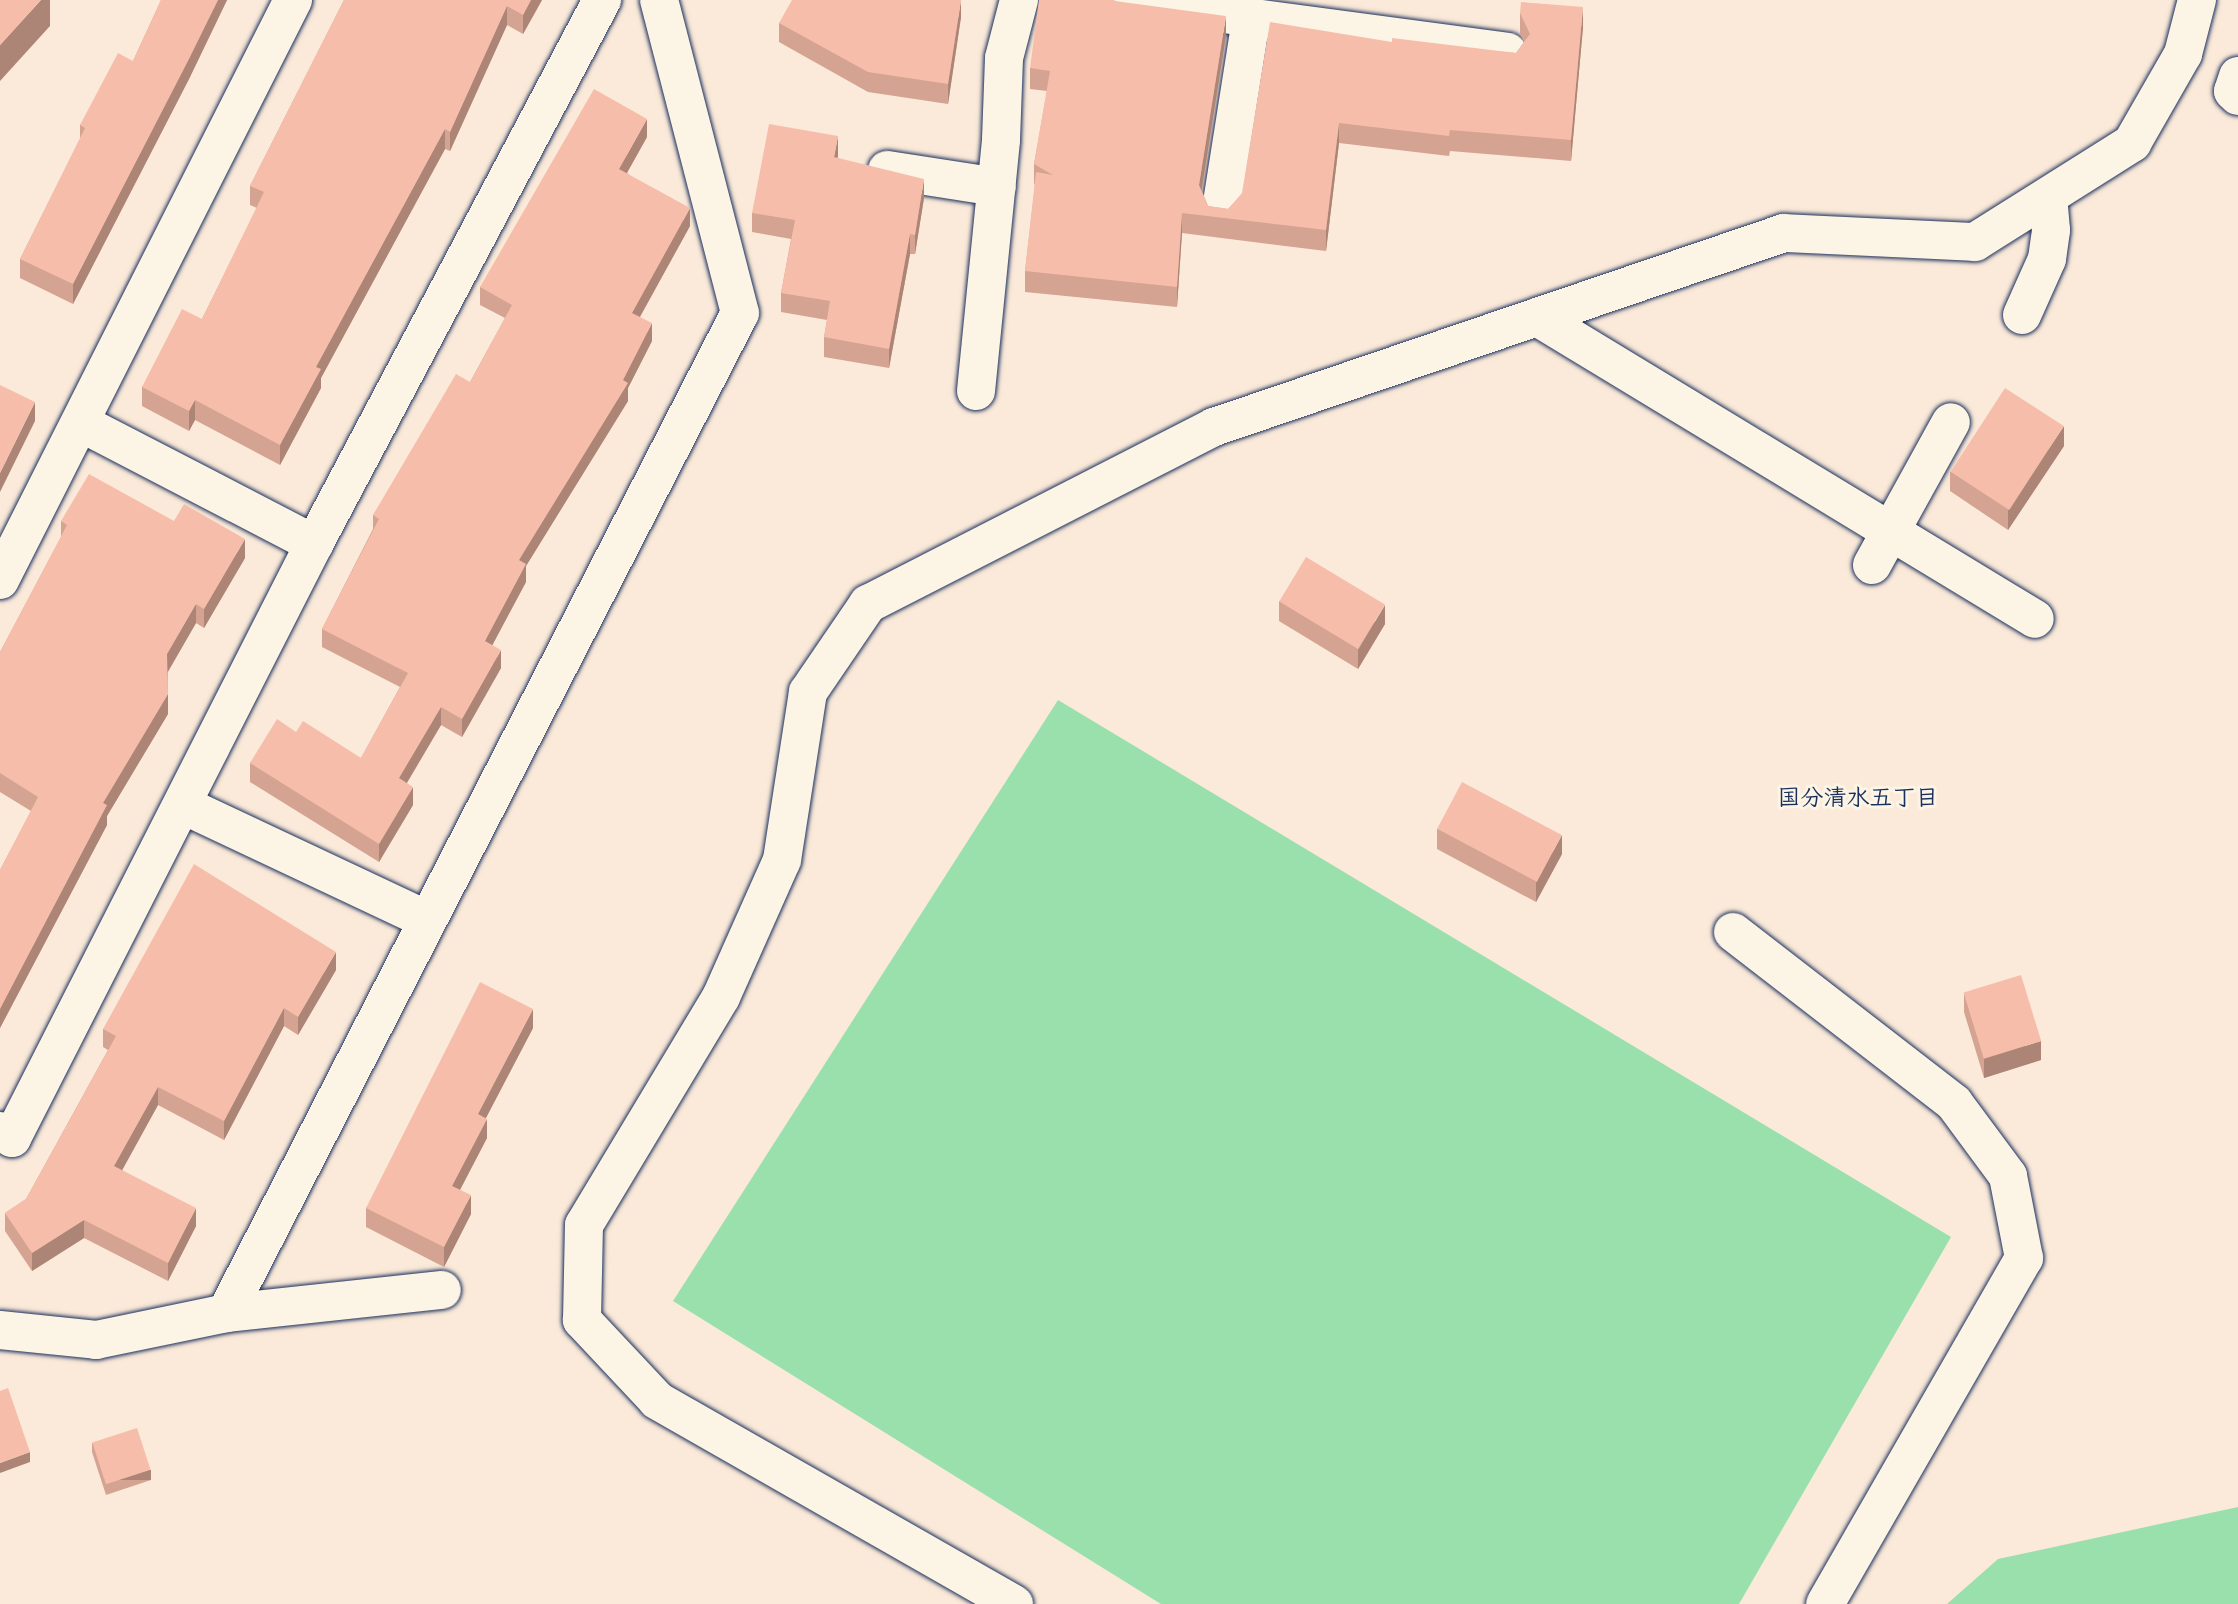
<!DOCTYPE html>
<html>
<head>
<meta charset="utf-8">
<style>
  body { margin:0 }
  #map { position:relative; width:2238px; height:1604px; overflow:hidden; background:#fbead9; font-family:Dekko,"Klee One",sans-serif }
  div>[style] { position:absolute }
  .green>* { inset:0; background:#9ae0ad }
  .roads { filter:drop-shadow(0 0 2px #1b2f5e) drop-shadow(0 0 2px #1b2f5e) }
  .minor>* { height:38px; margin:-19px; padding:0 19px; transform-origin:19px; border-radius:19px; background:#fcf5e5 }
  .wall>* { inset:0; background:#d4a392 }
  .shaded-wall>* { inset:0; background:#ac8577; transform-origin:0 0 }
  .building>* { inset:0; background:#f6beaa; transform-origin:0 0 }
  span { translate:-50% -50%; white-space:nowrap; text-align:center; line-height:1.15; -webkit-text-stroke:6px #fcf5e5; paint-order:stroke }
  .neighbourhood-label { font-size:23px; color:#1b2f5e; font-weight:700 }
</style>
</head>
<body>
<div id="map">
  <div class="green">
    <div style="clip-path:polygon(1058px 700px,1951px 1237px,1739px 1604px,1161px 1604px,673px 1301px)"></div>
    <div style="clip-path:polygon(2238px 1507px,2238px 1604px,1947px 1604px,1998px 1559px)"></div>
  </div>
  <div class="roads">
    <div class="minor">
      <div style="left:1119px;top:0;width:392px;rotate:7.6deg"></div>
      <div style="left:2238px;top:76px;width:16px;rotate:108deg"></div>
      <div style="left:2233px;top:91px;width:7px;rotate:45deg"></div>
      <div style="left:887px;top:170px;width:111px;rotate:8.8deg"></div>
      <div style="left:1221px;top:209px;width:191px;rotate:-81deg"></div>
      <div style="left:2022px;top:315px;width:61px;rotate:-65.9deg"></div>
      <div style="left:2047px;top:259px;width:29px;rotate:-82deg"></div>
      <div style="left:2051px;top:230px;width:32px;rotate:-95deg"></div>
      <div style="left:1537px;top:317px;width:582px;rotate:31.23deg"></div>
      <div style="left:976px;top:391px;width:252px;rotate:-84.3deg"></div>
      <div style="left:1001px;top:140px;width:82px;rotate:-87.9deg"></div>
      <div style="left:1004px;top:58px;width:60px;rotate:-75.5deg"></div>
      <div style="left:81px;top:423px;width:263px;rotate:27.4deg"></div>
      <div style="left:1872px;top:565px;width:163px;rotate:-61.1deg"></div>
      <div style="left:0;top:580px;width:650px;rotate:-63.2deg"></div>
      <div style="left:183px;top:805px;width:268px;rotate:25.2deg"></div>
      <div style="left:1733px;top:932px;width:279px;rotate:37.7deg"></div>
      <div style="left:1954px;top:1103px;width:91px;rotate:53.5deg"></div>
      <div style="left:2008px;top:1176px;width:84px;rotate:79deg"></div>
      <div style="left:2024px;top:1258px;width:399px;rotate:119.9deg"></div>
      <div style="left:0;top:1131px;width:14px;rotate:30deg"></div>
      <div style="left:12px;top:1138px;width:666px;rotate:-63.05deg"></div>
      <div style="left:314px;top:544px;width:616px;rotate:-62.1deg"></div>
      <div style="left:226px;top:1313px;width:217px;rotate:-6.1deg"></div>
      <div style="left:0;top:1330px;width:97px;rotate:5.9deg"></div>
      <div style="left:96px;top:1340px;width:133px;rotate:-11.7deg"></div>
      <div style="left:226px;top:1313px;width:1124px;rotate:-62.8deg"></div>
      <div style="left:740px;top:313px;width:323px;rotate:-104.5deg"></div>
      <div style="left:1014px;top:1604px;width:411px;rotate:-150.3deg"></div>
      <div style="left:657px;top:1400px;width:110px;rotate:-133.2deg"></div>
      <div style="left:582px;top:1320px;width:95px;rotate:-88.8deg"></div>
      <div style="left:584px;top:1225px;width:266px;rotate:-59deg"></div>
      <div style="left:721px;top:997px;width:150px;rotate:-66deg"></div>
      <div style="left:782px;top:860px;width:170px;rotate:-81.2deg"></div>
      <div style="left:808px;top:692px;width:107px;rotate:-55.7deg"></div>
      <div style="left:868px;top:604px;width:389px;rotate:-27.1deg"></div>
      <div style="left:1214px;top:427px;width:602px;rotate:-18.8deg"></div>
      <div style="left:1784px;top:233px;width:191px;rotate:2.7deg"></div>
      <div style="left:1975px;top:242px;width:186px;rotate:-32.2deg"></div>
      <div style="left:2132px;top:143px;width:103px;rotate:-60.2deg"></div>
      <div style="left:2183px;top:54px;width:56px;rotate:-75.5deg"></div>
    </div>
  </div>
  <div class="wall">
    <div style="clip-path:polygon(161px 0,227px 0,189px 79px,73px 304px,20px 278px,20px 259px,80px 139px,80px 125px,133px 61px)"></div>
    <div style="clip-path:polygon(344px 0,542px 0,523px 34px,507px 25px,450px 151px,445px 149px,321px 378px,321px 388px,280px 465px,195px 420px,189px 431px,142px 406px,142px 387px,202px 319px,257px 208px,250px 205px,250px 186px)"></div>
    <div style="clip-path:polygon(1115px 1px,1226px 36px,1202px 191px,1208px 206px,1228px 209px,1392px 42px,1516px 53px,1524px 42px,1520px 34px,1520px 13px,1583px 27px,1571px 161px,1450px 151px,1449px 156px,1339px 143px,1326px 251px,1182px 233px,1177px 307px,1025px 292px,1025px 271px,1035px 185px,1034px 184px,1034px 164px,1047px 91px,1030px 89px,1030px 68px)"></div>
    <div style="clip-path:polygon(961px 17px,948px 104px,868px 92px,779px 42px,779px 23px)"></div>
    <div style="clip-path:polygon(647px 137px,627px 173px,690px 226px,640px 317px,652px 341px,628px 388px,628px 401px,526px 566px,526px 582px,492px 645px,501px 668px,462px 737px,441px 725px,407px 783px,413px 805px,379px 862px,250px 782px,250px 763px,296px 732px,361px 758px,400px 687px,322px 647px,322px 629px,373px 529px,373px 515px,470px 382px,505px 318px,480px 305px,480px 287px)"></div>
    <div style="clip-path:polygon(838px 156px,837px 158px,924px 198px,915px 254px,910px 254px,889px 368px,824px 357px,824px 337px,827px 320px,781px 312px,781px 293px,791px 239px,752px 232px,752px 213px)"></div>
    <div style="clip-path:polygon(2064px 446px,2008px 530px,1950px 491px,1950px 472px)"></div>
    <div style="clip-path:polygon(61px 521px,174px 521px,245px 558px,204px 628px,196px 623px,168px 672px,168px 714px,107px 816px,107px 825px,0 1028px,0 870px,31px 811px,0 792px,0 652px,61px 537px)"></div>
    <div style="clip-path:polygon(1279px 601px,1385px 624px,1358px 669px,1279px 621px)"></div>
    <div style="clip-path:polygon(1437px 829px,1562px 854px,1536px 902px,1437px 849px)"></div>
    <div style="clip-path:polygon(336px 970px,298px 1035px,284px 1026px,224px 1140px,158px 1105px,122px 1170px,196px 1226px,168px 1281px,84px 1238px,32px 1271px,5px 1231px,5px 1213px,26px 1199px,108px 1050px,103px 1047px,103px 1029px)"></div>
    <div style="clip-path:polygon(1964px 993px,2041px 1060px,1984px 1078px,1964px 1012px)"></div>
    <div style="clip-path:polygon(533px 1028px,486px 1118px,487px 1138px,460px 1190px,471px 1214px,444px 1267px,366px 1227px,366px 1208px)"></div>
    <div style="clip-path:polygon(92px 1443px,151px 1480px,106px 1495px,92px 1452px)"></div>
  </div>
  <div class="shaded-wall">
    <div style="clip-path:polygon(41px 0,50px 0,50px 26px,0 81px,0 45px)"></div>
    <div style="clip-path:polygon(218px 0,227px 0,189px 79px,73px 304px,73px 284px)"></div>
    <div style="clip-path:polygon(531px 0,542px 0,523px 34px,523px 15px)"></div>
    <div style="clip-path:polygon(961px 0,961px 17px,948px 104px,948px 84px)"></div>
    <div style="clip-path:polygon(507px 6px,507px 25px,450px 151px,450px 132px)"></div>
    <div style="clip-path:polygon(1583px 7px,1583px 27px,1571px 161px,1571px 140px)"></div>
    <div style="clip-path:polygon(1226px 16px,1226px 36px,1199px 206px,1199px 185px)"></div>
    <div style="clip-path:polygon(647px 119px,647px 137px,619px 187px,619px 169px)"></div>
    <div style="clip-path:polygon(1339px 123px,1339px 143px,1326px 251px,1326px 230px)"></div>
    <div style="clip-path:polygon(445px 129px,445px 149px,321px 378px,321px 388px,280px 465px,280px 445px,316px 367px)"></div>
    <div style="clip-path:polygon(838px 136px,838px 156px,834px 177px,834px 157px)"></div>
    <div style="clip-path:polygon(924px 179px,924px 198px,915px 254px,915px 235px)"></div>
    <div style="clip-path:polygon(690px 208px,690px 226px,632px 331px,632px 313px)"></div>
    <div style="clip-path:polygon(1182px 213px,1182px 233px,1177px 307px,1177px 287px)"></div>
    <div style="clip-path:polygon(910px 234px,910px 254px,889px 368px,889px 349px)"></div>
    <div style="clip-path:polygon(652px 323px,652px 341px,628px 388px,628px 401px,526px 566px,526px 582px,485px 659px,485px 641px,519px 560px,623px 380px)"></div>
    <div style="clip-path:polygon(195px 400px,195px 420px,189px 431px,189px 411px)"></div>
    <div style="clip-path:polygon(35px 402px,35px 421px,0 492px,0 473px)"></div>
    <div style="clip-path:polygon(2064px 426px,2064px 446px,2008px 530px,2008px 510px)"></div>
    <div style="clip-path:polygon(245px 539px,245px 558px,204px 628px,204px 609px)"></div>
    <div style="clip-path:polygon(196px 604px,196px 623px,167px 673px,167px 654px)"></div>
    <div style="clip-path:polygon(1385px 605px,1385px 624px,1358px 669px,1358px 650px)"></div>
    <div style="clip-path:polygon(501px 650px,501px 668px,462px 737px,462px 719px)"></div>
    <div style="clip-path:polygon(168px 694px,168px 714px,107px 816px,107px 825px,0 1028px,0 1009px,103px 803px)"></div>
    <div style="clip-path:polygon(441px 707px,441px 725px,399px 796px,399px 778px)"></div>
    <div style="clip-path:polygon(413px 787px,413px 805px,379px 862px,379px 844px)"></div>
    <div style="clip-path:polygon(1562px 835px,1562px 854px,1536px 902px,1536px 883px)"></div>
    <div style="clip-path:polygon(336px 952px,336px 970px,298px 1035px,298px 1017px)"></div>
    <div style="clip-path:polygon(284px 1008px,284px 1026px,224px 1140px,224px 1121px)"></div>
    <div style="clip-path:polygon(533px 1009px,533px 1028px,478px 1133px,478px 1114px)"></div>
    <div style="clip-path:polygon(2041px 1041px,2041px 1060px,1984px 1078px,1984px 1059px)"></div>
    <div style="clip-path:polygon(158px 1087px,158px 1105px,114px 1185px,114px 1166px)"></div>
    <div style="clip-path:polygon(487px 1119px,487px 1138px,452px 1205px,452px 1186px)"></div>
    <div style="clip-path:polygon(471px 1195px,471px 1214px,444px 1267px,444px 1247px)"></div>
    <div style="clip-path:polygon(196px 1208px,196px 1226px,168px 1281px,168px 1263px)"></div>
    <div style="clip-path:polygon(84px 1220px,84px 1238px,32px 1271px,32px 1253px)"></div>
    <div style="clip-path:polygon(30px 1452px,30px 1462px,0 1473px,0 1463px)"></div>
    <div style="left:151px;top:1470px;width:10px;height:47px;rotate:90deg"></div>
  </div>
  <div class="building">
    <div style="clip-path:polygon(0 0,41px 0,0 45px)"></div>
    <div style="clip-path:polygon(161px 0,218px 0,189px 59px,73px 284px,20px 259px,85px 128px,80px 125px,118px 53px,133px 61px)"></div>
    <div style="clip-path:polygon(344px 0,531px 0,523px 15px,507px 6px,450px 132px,445px 129px,316px 367px,321px 369px,280px 445px,195px 400px,189px 411px,142px 387px,182px 309px,202px 319px,264px 192px,250px 186px)"></div>
    <div style="clip-path:polygon(792px 0,961px 0,948px 84px,868px 72px,779px 23px)"></div>
    <div style="clip-path:polygon(1039px 0,1114px 0,1115px 1px,1226px 16px,1199px 185px,1208px 206px,1228px 209px,1242px 193px,1270px 22px,1392px 42px,1392px 38px,1516px 53px,1530px 34px,1520px 13px,1521px 2px,1583px 7px,1571px 140px,1450px 130px,1449px 136px,1339px 123px,1326px 230px,1182px 213px,1177px 287px,1025px 271px,1036px 172px,1053px 175px,1034px 164px,1050px 71px,1030px 68px)"></div>
    <div style="clip-path:polygon(594px 89px,647px 119px,619px 169px,690px 208px,632px 313px,652px 323px,623px 380px,628px 383px,519px 560px,526px 564px,485px 641px,501px 650px,462px 719px,441px 707px,399px 778px,413px 787px,379px 844px,250px 763px,277px 719px,296px 732px,303px 721px,361px 758px,408px 673px,322px 629px,379px 519px,373px 515px,456px 374px,470px 382px,512px 305px,480px 287px)"></div>
    <div style="clip-path:polygon(769px 124px,838px 136px,834px 157px,924px 179px,915px 235px,910px 234px,889px 349px,824px 337px,830px 301px,781px 293px,795px 220px,752px 213px)"></div>
    <div style="clip-path:polygon(0 385px,35px 402px,0 473px)"></div>
    <div style="left:2005px;top:388px;width:70px;height:100px;rotate:33deg"></div>
    <div style="clip-path:polygon(89px 474px,174px 521px,184px 504px,245px 539px,204px 609px,196px 604px,167px 654px,168px 694px,103px 803px,107px 805px,0 1009px,0 870px,38px 797px,0 773px,0 652px,67px 525px,61px 521px)"></div>
    <div style="left:1306px;top:557px;width:92px;height:52px;rotate:31deg"></div>
    <div style="left:1462px;top:782px;width:113px;height:53px;rotate:28deg"></div>
    <div style="clip-path:polygon(194px 864px,336px 952px,298px 1017px,284px 1008px,224px 1121px,158px 1087px,114px 1166px,196px 1208px,168px 1263px,84px 1220px,32px 1253px,5px 1213px,26px 1199px,116px 1036px,103px 1029px)"></div>
    <div style="left:2021px;top:975px;width:69px;height:60px;rotate:73deg"></div>
    <div style="clip-path:polygon(480px 982px,533px 1009px,478px 1114px,487px 1119px,452px 1186px,471px 1195px,444px 1247px,366px 1208px)"></div>
    <div style="clip-path:polygon(8px 1388px,30px 1452px,0 1463px,0 1391px)"></div>
    <div style="left:137px;top:1428px;width:44px;height:47px;rotate:72deg"></div>
  </div>
  <div class="neighbourhood-label">
    <span style="left:1858px;top:801px">国分清水五丁目</span>
  </div>
</div>
</body>
</html>
